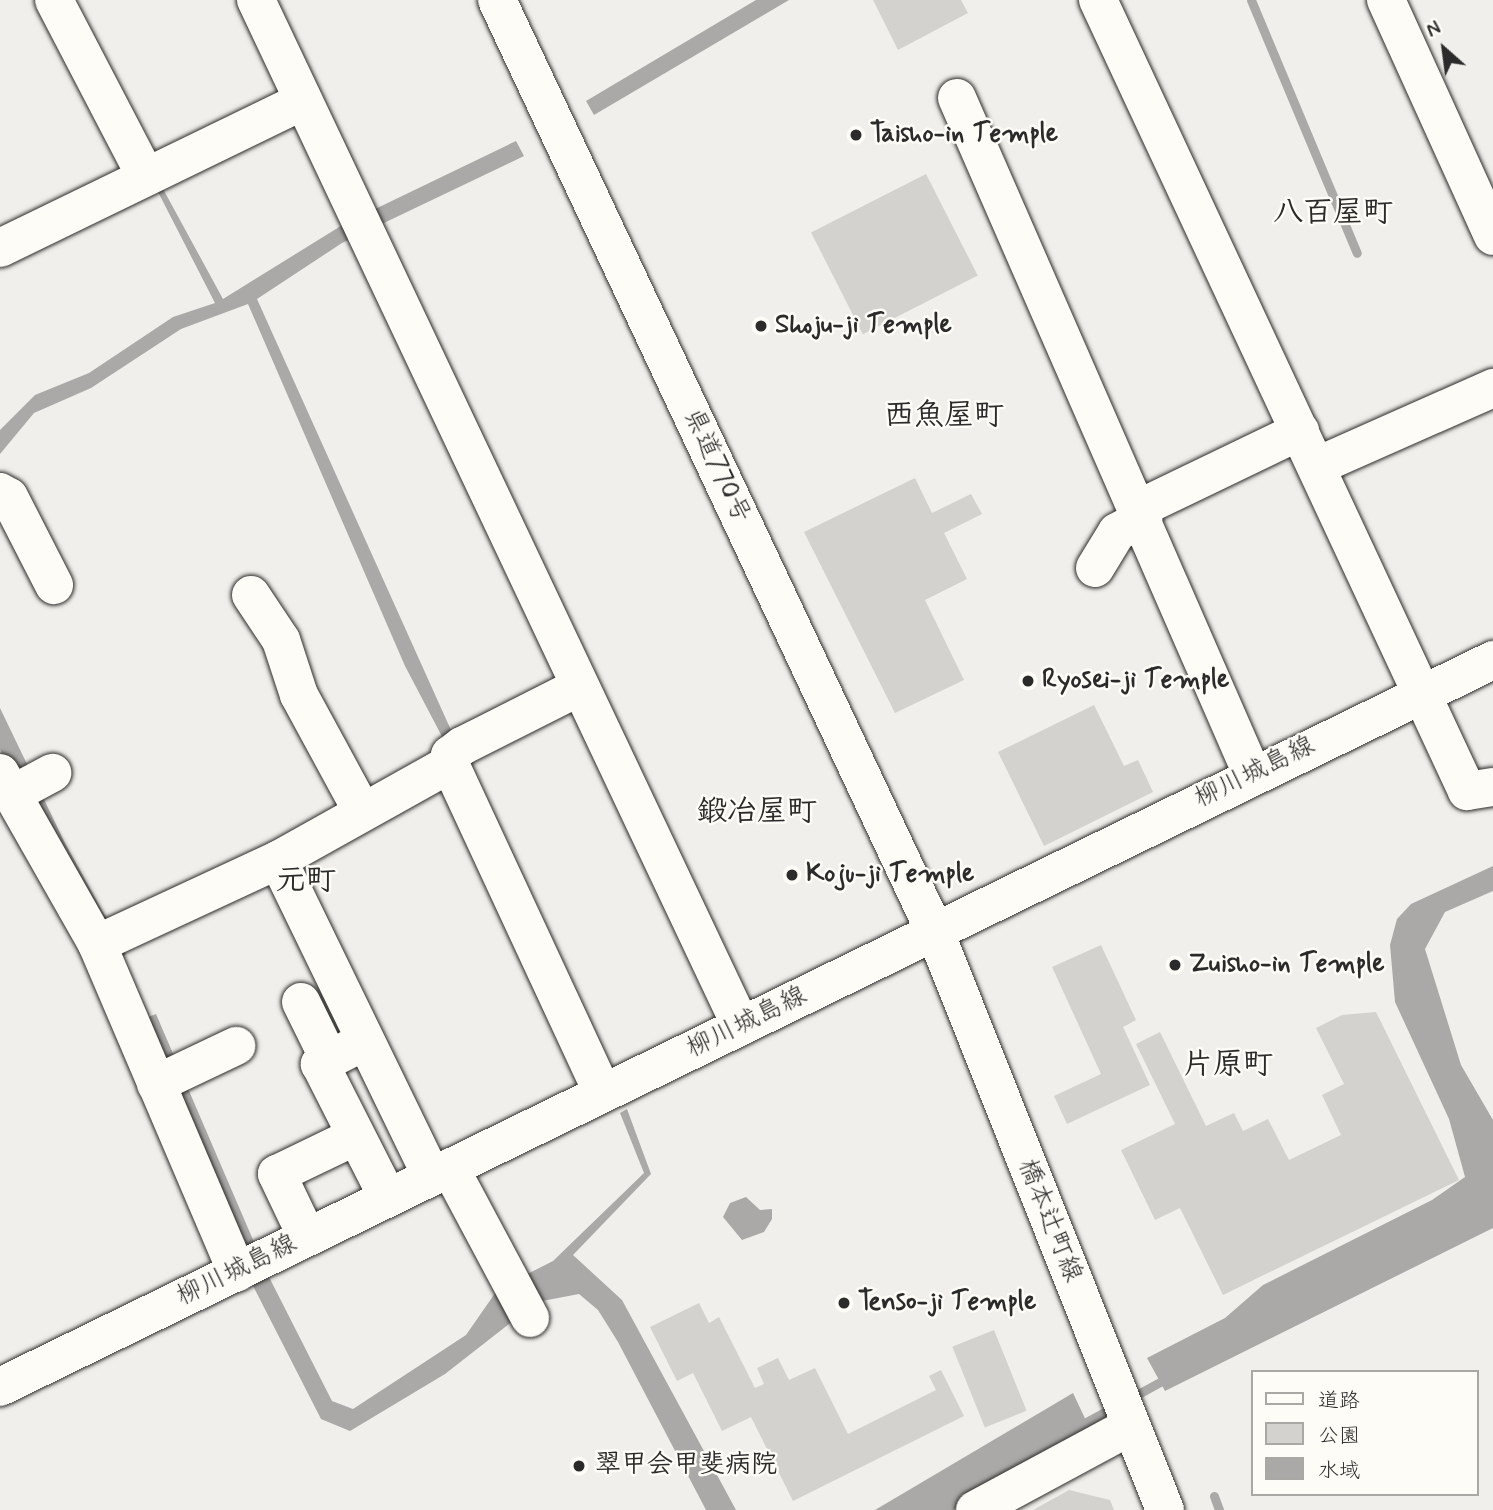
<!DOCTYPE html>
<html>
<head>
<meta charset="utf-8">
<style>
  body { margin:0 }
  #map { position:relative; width:1493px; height:1510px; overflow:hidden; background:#f0efeb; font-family:Mynerve,"Klee One",sans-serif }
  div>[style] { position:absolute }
  .green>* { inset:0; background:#d3d2cf; transform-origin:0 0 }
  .water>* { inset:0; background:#aaa9a7 }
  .stream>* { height:9px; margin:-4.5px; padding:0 4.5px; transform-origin:4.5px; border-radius:4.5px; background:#aaa9a7 }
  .roads { filter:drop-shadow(0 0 2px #2b2b2b) drop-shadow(0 0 2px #2b2b2b) }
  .minor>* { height:38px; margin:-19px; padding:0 19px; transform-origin:19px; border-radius:19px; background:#fdfcf7 }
  .major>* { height:38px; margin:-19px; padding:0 19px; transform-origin:19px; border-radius:19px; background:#fdfcf7 }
  .dots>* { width:19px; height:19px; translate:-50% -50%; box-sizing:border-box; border:4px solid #fdfcf7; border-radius:50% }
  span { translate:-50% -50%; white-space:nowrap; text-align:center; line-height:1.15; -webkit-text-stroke:5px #fdfcf7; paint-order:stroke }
  .poi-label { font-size:26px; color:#2b2b2b; font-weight:700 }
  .left { translate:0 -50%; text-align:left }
  .street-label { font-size:26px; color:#2b2b2b }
  .quarter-label { font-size:30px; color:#2b2b2b; font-weight:700 }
  .legend { position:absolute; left:1251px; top:1370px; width:228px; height:126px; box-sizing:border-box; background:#fdfcf7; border:2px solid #a9a8a5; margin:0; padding:9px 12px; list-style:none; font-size:21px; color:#2b2b2b }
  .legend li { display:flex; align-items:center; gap:14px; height:35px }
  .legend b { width:35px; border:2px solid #a9a8a5 }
  .north { position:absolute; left:1409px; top:14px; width:70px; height:70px; -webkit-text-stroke:5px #fdfcf7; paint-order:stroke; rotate:332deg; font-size:19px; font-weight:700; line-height:28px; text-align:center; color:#2b2b2b }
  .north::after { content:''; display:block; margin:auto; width:24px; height:32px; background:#2b2b2b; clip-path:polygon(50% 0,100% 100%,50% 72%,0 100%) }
</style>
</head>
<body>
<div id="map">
  <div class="green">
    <div style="clip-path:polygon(873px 0,961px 0,968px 13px,898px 50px)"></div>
    <div style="left:926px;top:174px;width:114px;height:129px;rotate:63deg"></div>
    <div style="clip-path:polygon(915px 478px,932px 513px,971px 494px,982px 514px,944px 533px,967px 579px,925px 600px,964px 680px,895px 713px,804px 532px)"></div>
    <div style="clip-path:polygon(1094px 705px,1124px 766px,1138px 760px,1153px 792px,1044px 846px,998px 752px)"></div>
    <div style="clip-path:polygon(1101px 945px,1136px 1020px,1123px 1027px,1150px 1085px,1067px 1124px,1054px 1096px,1101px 1074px,1052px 967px)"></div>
    <div style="clip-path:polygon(1376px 1012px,1459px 1180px,1223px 1295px,1180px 1208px,1155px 1220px,1121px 1150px,1175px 1124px,1136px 1044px,1160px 1032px,1206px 1126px,1234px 1113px,1243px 1131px,1268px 1119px,1289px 1160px,1341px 1135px,1322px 1095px,1344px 1084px,1316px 1028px,1342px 1015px)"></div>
    <div style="clip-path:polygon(699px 1303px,709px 1323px,719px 1317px,755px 1388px,764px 1384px,757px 1368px,778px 1358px,789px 1380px,815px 1368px,848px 1434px,936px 1390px,929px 1376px,941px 1370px,964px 1416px,793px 1501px,751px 1417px,722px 1431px,693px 1373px,677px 1381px,650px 1327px)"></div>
    <div style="left:994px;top:1330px;width:87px;height:45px;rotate:68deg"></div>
    <div style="clip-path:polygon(1069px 1490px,1110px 1500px,1114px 1510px,1033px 1510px)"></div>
  </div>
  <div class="water">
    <div style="clip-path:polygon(756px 0,789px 0,594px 115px,586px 101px)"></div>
    <div style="clip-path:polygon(516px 141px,524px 156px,342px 243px,257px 299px,455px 739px,448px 748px,405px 666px,248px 304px,181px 329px,91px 388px,34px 413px,0 454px,0 430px,35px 395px,89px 373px,173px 317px,215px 303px,157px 190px,162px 187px,223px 299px,344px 224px)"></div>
    <div style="clip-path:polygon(0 708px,65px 843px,126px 954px,115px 959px,26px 800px,0 750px)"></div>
    <div style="clip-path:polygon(1493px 866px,1493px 891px,1445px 912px,1425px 949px,1461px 1065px,1493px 1120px,1493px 1228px,1165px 1391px,1147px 1358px,1225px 1318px,1263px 1285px,1432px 1200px,1465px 1177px,1449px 1119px,1395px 1002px,1390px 945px,1397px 919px,1411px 904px)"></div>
    <div style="clip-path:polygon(156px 1014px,269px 1277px,332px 1401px,353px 1409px,466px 1335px,498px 1289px,553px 1261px,644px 1173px,620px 1113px,627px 1109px,651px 1174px,573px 1255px,622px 1300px,736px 1510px,706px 1510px,618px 1342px,598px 1310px,579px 1294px,537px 1302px,445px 1374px,350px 1431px,321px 1419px,250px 1280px,141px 1020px)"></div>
    <div style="clip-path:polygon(746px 1197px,760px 1210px,772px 1209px,772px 1219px,764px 1232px,742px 1240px,723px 1217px,730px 1203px)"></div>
    <div style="clip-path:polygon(1073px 1393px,1090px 1429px,953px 1510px,875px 1510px)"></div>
  </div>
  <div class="stream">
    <div style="left:1251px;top:0;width:274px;rotate:67.3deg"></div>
    <div style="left:1129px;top:1399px;width:46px;rotate:-28.8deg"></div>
    <div style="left:1077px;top:1427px;width:42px;rotate:-28.4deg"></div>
    <div style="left:1214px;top:1496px;width:15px;rotate:70deg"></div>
  </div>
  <div class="roads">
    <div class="minor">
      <div style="left:54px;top:0;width:199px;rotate:62.5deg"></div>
      <div style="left:256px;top:0;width:1135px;rotate:64.7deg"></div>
      <div style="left:1098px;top:0;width:873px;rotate:64.99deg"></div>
      <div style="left:1467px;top:791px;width:26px;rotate:-9deg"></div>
      <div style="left:1386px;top:0;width:259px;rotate:65.6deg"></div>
      <div style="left:957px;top:98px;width:738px;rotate:66.42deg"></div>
      <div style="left:0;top:248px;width:337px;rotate:-25.9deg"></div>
      <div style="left:1317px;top:466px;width:193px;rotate:-23.9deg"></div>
      <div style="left:0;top:492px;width:10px;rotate:29deg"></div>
      <div style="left:9px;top:497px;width:99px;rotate:62.9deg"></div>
      <div style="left:1138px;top:509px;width:180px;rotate:-25.7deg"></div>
      <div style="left:1095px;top:568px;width:42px;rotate:-58.6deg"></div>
      <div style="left:1117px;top:532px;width:30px;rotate:-28deg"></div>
      <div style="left:251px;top:595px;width:54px;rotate:56.3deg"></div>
      <div style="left:281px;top:640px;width:58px;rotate:71.9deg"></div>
      <div style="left:299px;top:695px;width:132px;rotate:61.5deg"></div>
      <div style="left:579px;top:687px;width:131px;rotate:153.2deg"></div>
      <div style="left:462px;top:746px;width:15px;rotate:143deg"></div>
      <div style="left:450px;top:755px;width:9px;rotate:90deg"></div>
      <div style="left:450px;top:764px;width:363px;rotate:65.1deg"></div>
      <div style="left:0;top:773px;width:197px;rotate:60.4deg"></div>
      <div style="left:97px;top:944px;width:357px;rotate:66.9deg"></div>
      <div style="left:11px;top:795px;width:47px;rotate:-28.2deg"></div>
      <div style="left:278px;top:860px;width:352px;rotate:64.1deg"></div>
      <div style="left:97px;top:944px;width:200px;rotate:-24.9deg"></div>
      <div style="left:278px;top:860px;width:197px;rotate:-29.2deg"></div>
      <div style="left:301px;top:1002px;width:64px;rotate:63.8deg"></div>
      <div style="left:365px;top:1041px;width:51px;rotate:152.9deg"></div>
      <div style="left:320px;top:1064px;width:150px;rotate:63.1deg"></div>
      <div style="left:156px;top:1084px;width:89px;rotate:-25.4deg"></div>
      <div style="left:450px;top:1168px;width:170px;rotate:61.9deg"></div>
      <div style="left:307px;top:1237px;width:70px;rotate:-115.5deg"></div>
      <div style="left:277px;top:1174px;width:85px;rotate:-25.7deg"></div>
      <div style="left:975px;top:1510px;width:177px;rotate:-28.3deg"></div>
    </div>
    <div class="major">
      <div style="left:497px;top:0;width:1030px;rotate:64.83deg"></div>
      <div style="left:935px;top:932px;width:622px;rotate:68.3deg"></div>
      <div style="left:0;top:1387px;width:1661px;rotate:-25.96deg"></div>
    </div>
  </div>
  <div class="dots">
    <div style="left:856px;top:135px;background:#2b2b2b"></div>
    <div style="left:761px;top:326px;background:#2b2b2b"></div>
    <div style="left:1028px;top:681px;background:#2b2b2b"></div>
    <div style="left:792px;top:875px;background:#2b2b2b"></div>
    <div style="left:1175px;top:965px;background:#2b2b2b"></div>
    <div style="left:844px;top:1303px;background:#2b2b2b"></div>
    <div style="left:579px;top:1466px;background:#2b2b2b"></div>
  </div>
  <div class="poi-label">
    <span class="left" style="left:870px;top:135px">Taisho-in Temple</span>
    <span class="left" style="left:775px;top:326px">Shoju-ji Temple</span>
    <span class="left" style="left:1042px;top:681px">Ryosei-ji Temple</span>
    <span class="left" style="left:806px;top:875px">Koju-ji Temple</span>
    <span class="left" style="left:1189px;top:965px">Zuisho-in Temple</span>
    <span class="left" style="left:858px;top:1303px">Tenso-ji Temple</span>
    <span class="left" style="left:595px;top:1466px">翠甲会甲斐病院</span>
  </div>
  <div class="street-label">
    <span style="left:716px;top:466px;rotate:65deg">県道770号</span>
    <span style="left:1255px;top:773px;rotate:-26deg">柳川城島線</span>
    <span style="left:747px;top:1023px;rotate:-26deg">柳川城島線</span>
    <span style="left:1049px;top:1221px;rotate:68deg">橋本辻町線</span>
    <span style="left:237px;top:1271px;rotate:-26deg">柳川城島線</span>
  </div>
  <div class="quarter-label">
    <span style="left:1333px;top:213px">八百屋町</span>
    <span style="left:944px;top:416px">西魚屋町</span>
    <span style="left:757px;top:812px">鍛冶屋町</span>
    <span style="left:306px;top:881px">元町</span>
    <span style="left:1228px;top:1065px">片原町</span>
  </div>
  <ul class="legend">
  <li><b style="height:9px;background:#fdfcf7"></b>道路</li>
  <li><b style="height:19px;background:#d3d2cf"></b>公園</li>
  <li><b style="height:19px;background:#aaa9a7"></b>水域</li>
  </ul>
  <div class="north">N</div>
</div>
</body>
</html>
